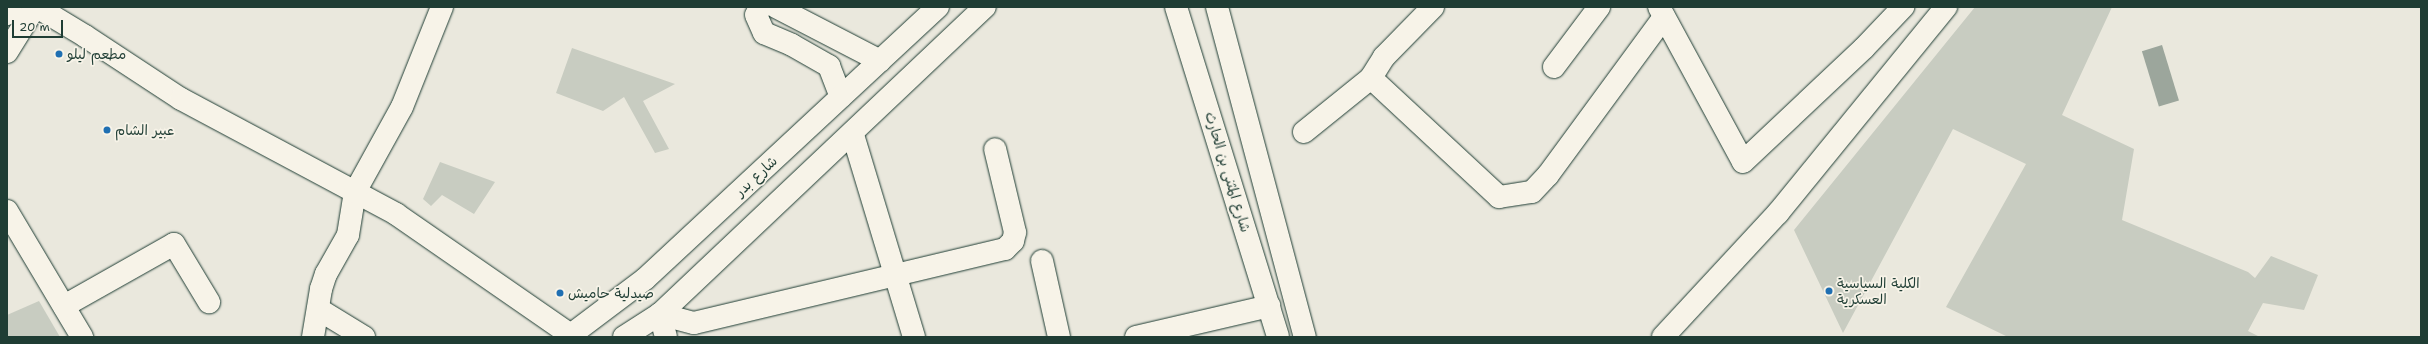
<!DOCTYPE html>
<html>
<head>
<meta charset="utf-8">
<style>
  body { margin:0 }
  #map { position:relative; width:2428px; height:344px; overflow:hidden; background:#eae8dd; font-family:"Shantell Sans","Playpen Sans Arabic",sans-serif }
  div>[style] { position:absolute }
  .green>* { inset:0; background:#c8ccc1 }
  .water>* { inset:0; background:#9ca69c; transform-origin:0 0 }
  .roads { filter:drop-shadow(0 0 1px #1f3d34) drop-shadow(0 0 1px #1f3d34) }
  .minor>* { height:22px; margin:-11px; padding:0 11px; transform-origin:11px; border-radius:11px; background:#f7f3e8 }
  .major>* { height:22px; margin:-11px; padding:0 11px; transform-origin:11px; border-radius:11px; background:#f7f3e8 }
  .dots>* { width:11px; height:11px; translate:-50% -50%; box-sizing:border-box; border:2px solid #f7f3e8; border-radius:50% }
  span { translate:-50% -50%; white-space:nowrap; text-align:center; line-height:1.15; -webkit-text-stroke:3.5px #f7f3e8; paint-order:stroke }
  .poi-label { font-size:14px; color:#1f3d34 }
  .left { translate:0 -50%; text-align:left }
  .street-label { font-size:14px; color:#1f3d34 }
  .frame { position:absolute; inset:0; border:8px solid #1f3d34; pointer-events:none }
  .scale { position:absolute; left:12px; top:20px; width:51px; height:18px; box-sizing:border-box; border:2px solid #1f3d34; border-top:0; padding-left:5px; font-size:12px; line-height:14px; white-space:nowrap; color:#1f3d34; -webkit-text-stroke:3px #f7f3e8; paint-order:stroke }
</style>
</head>
<body>
<div id="map">
  <div class="green">
    <div style="clip-path:polygon(1975px 7px,2112px 7px,2062px 115px,2134px 149px,2122px 220px,2248px 272px,2255px 278px,2271px 256px,2318px 275px,2304px 310px,2263px 303px,2248px 331px,2260px 337px,2008px 337px,1946px 307px,2026px 164px,1953px 129px,1843px 333px,1794px 230px)"></div>
    <div style="clip-path:polygon(572px 48px,675px 84px,643px 101px,669px 149px,655px 153px,624px 97px,603px 111px,556px 93px)"></div>
    <div style="clip-path:polygon(440px 162px,495px 182px,474px 214px,442px 195px,431px 206px,423px 199px)"></div>
    <div style="clip-path:polygon(39px 301px,60px 337px,7px 337px,7px 315px)"></div>
  </div>
  <div class="water">
    <div style="left:2162px;top:45px;width:58px;height:21px;rotate:73deg"></div>
  </div>
  <div class="roads">
    <div class="minor">
      <div style="left:37px;top:7px;width:56px;rotate:31.1deg"></div>
      <div style="left:85px;top:36px;width:115px;rotate:33.3deg"></div>
      <div style="left:181px;top:99px;width:244px;rotate:28.1deg"></div>
      <div style="left:396px;top:214px;width:213px;rotate:34.7deg"></div>
      <div style="left:761px;top:7px;width:9px;rotate:122deg"></div>
      <div style="left:756px;top:15px;width:20px;rotate:66deg"></div>
      <div style="left:764px;top:33px;width:30px;rotate:23deg"></div>
      <div style="left:792px;top:45px;width:43px;rotate:29.6deg"></div>
      <div style="left:829px;top:66px;width:33px;rotate:69deg"></div>
      <div style="left:776px;top:7px;width:117px;rotate:27.4deg"></div>
      <div style="left:1433px;top:7px;width:70px;rotate:134.4deg"></div>
      <div style="left:1384px;top:57px;width:25px;rotate:122deg"></div>
      <div style="left:1371px;top:78px;width:175px;rotate:42.9deg"></div>
      <div style="left:1499px;top:197px;width:33px;rotate:-9deg"></div>
      <div style="left:1532px;top:192px;width:23px;rotate:-47deg"></div>
      <div style="left:1548px;top:175px;width:196px;rotate:-53.7deg"></div>
      <div style="left:1659px;top:7px;width:176px;rotate:61.5deg"></div>
      <div style="left:1743px;top:162px;width:166px;rotate:-43.3deg"></div>
      <div style="left:1864px;top:48px;width:57px;rotate:-46.4deg"></div>
      <div style="left:1554px;top:67px;width:75px;rotate:-53.1deg"></div>
      <div style="left:1304px;top:132px;width:86px;rotate:-38.9deg"></div>
      <div style="left:853px;top:135px;width:211px;rotate:73.2deg"></div>
      <div style="left:7px;top:211px;width:147px;rotate:59.2deg"></div>
      <div style="left:1042px;top:261px;width:78px;rotate:77.4deg"></div>
      <div style="left:64px;top:306px;width:126px;rotate:-29.4deg"></div>
      <div style="left:174px;top:244px;width:68px;rotate:58.9deg"></div>
      <div style="left:318px;top:309px;width:54px;rotate:31.3deg"></div>
      <div style="left:313px;top:337px;width:49px;rotate:-80.5deg"></div>
      <div style="left:321px;top:289px;width:16px;rotate:-72deg"></div>
      <div style="left:326px;top:274px;width:45px;rotate:-60.6deg"></div>
      <div style="left:348px;top:235px;width:44px;rotate:-80.8deg"></div>
      <div style="left:355px;top:192px;width:97px;rotate:-61.1deg"></div>
      <div style="left:402px;top:107px;width:108px;rotate:-68.2deg"></div>
      <div style="left:666px;top:337px;width:24px;rotate:-105deg"></div>
      <div style="left:660px;top:314px;width:35px;rotate:15deg"></div>
      <div style="left:694px;top:323px;width:320px;rotate:-13.4deg"></div>
      <div style="left:1005px;top:249px;width:11px;rotate:-45deg"></div>
      <div style="left:1013px;top:241px;width:9px;rotate:-77deg"></div>
      <div style="left:1015px;top:232px;width:85px;rotate:-103.5deg"></div>
      <div style="left:1136px;top:337px;width:137px;rotate:-13.1deg"></div>
    </div>
    <div class="major">
      <div style="left:1176px;top:7px;width:345px;rotate:72.8deg"></div>
      <div style="left:1217px;top:7px;width:342px;rotate:75.1deg"></div>
      <div style="left:7px;top:14px;width:8px;rotate:-60deg"></div>
      <div style="left:7px;top:52px;width:53px;rotate:-58.1deg"></div>
      <div style="left:568px;top:337px;width:96px;rotate:-37deg"></div>
      <div style="left:645px;top:279px;width:400px;rotate:-42.9deg"></div>
      <div style="left:624px;top:337px;width:43px;rotate:-32.6deg"></div>
      <div style="left:660px;top:314px;width:447px;rotate:-43.4deg"></div>
      <div style="left:1663px;top:337px;width:169px;rotate:-47.2deg"></div>
      <div style="left:1778px;top:213px;width:266px;rotate:-50.8deg"></div>
    </div>
  </div>
  <div class="dots">
    <div style="left:59px;top:54px;background:#1f6fb2"></div>
    <div style="left:107px;top:130px;background:#1f6fb2"></div>
    <div style="left:1829px;top:291px;background:#1f6fb2"></div>
    <div style="left:560px;top:293px;background:#1f6fb2"></div>
  </div>
  <div class="poi-label">
    <span class="left" style="left:67px;top:54px">مطعم ليلو</span>
    <span class="left" style="left:115px;top:130px">عبير الشام</span>
    <span class="left" style="left:1837px;top:291px">الكلية السياسية<br>العسكرية</span>
    <span class="left" style="left:568px;top:293px">صيدلية حاميش</span>
  </div>
  <div class="street-label">
    <span style="left:1228px;top:172px;rotate:73deg">شارع المثنى بن الحارث</span>
    <span style="left:756px;top:176px;rotate:-43deg">شارع بدر</span>
  </div>
  <div class="frame"></div>
  <div class="scale">20 m</div>
</div>
</body>
</html>
